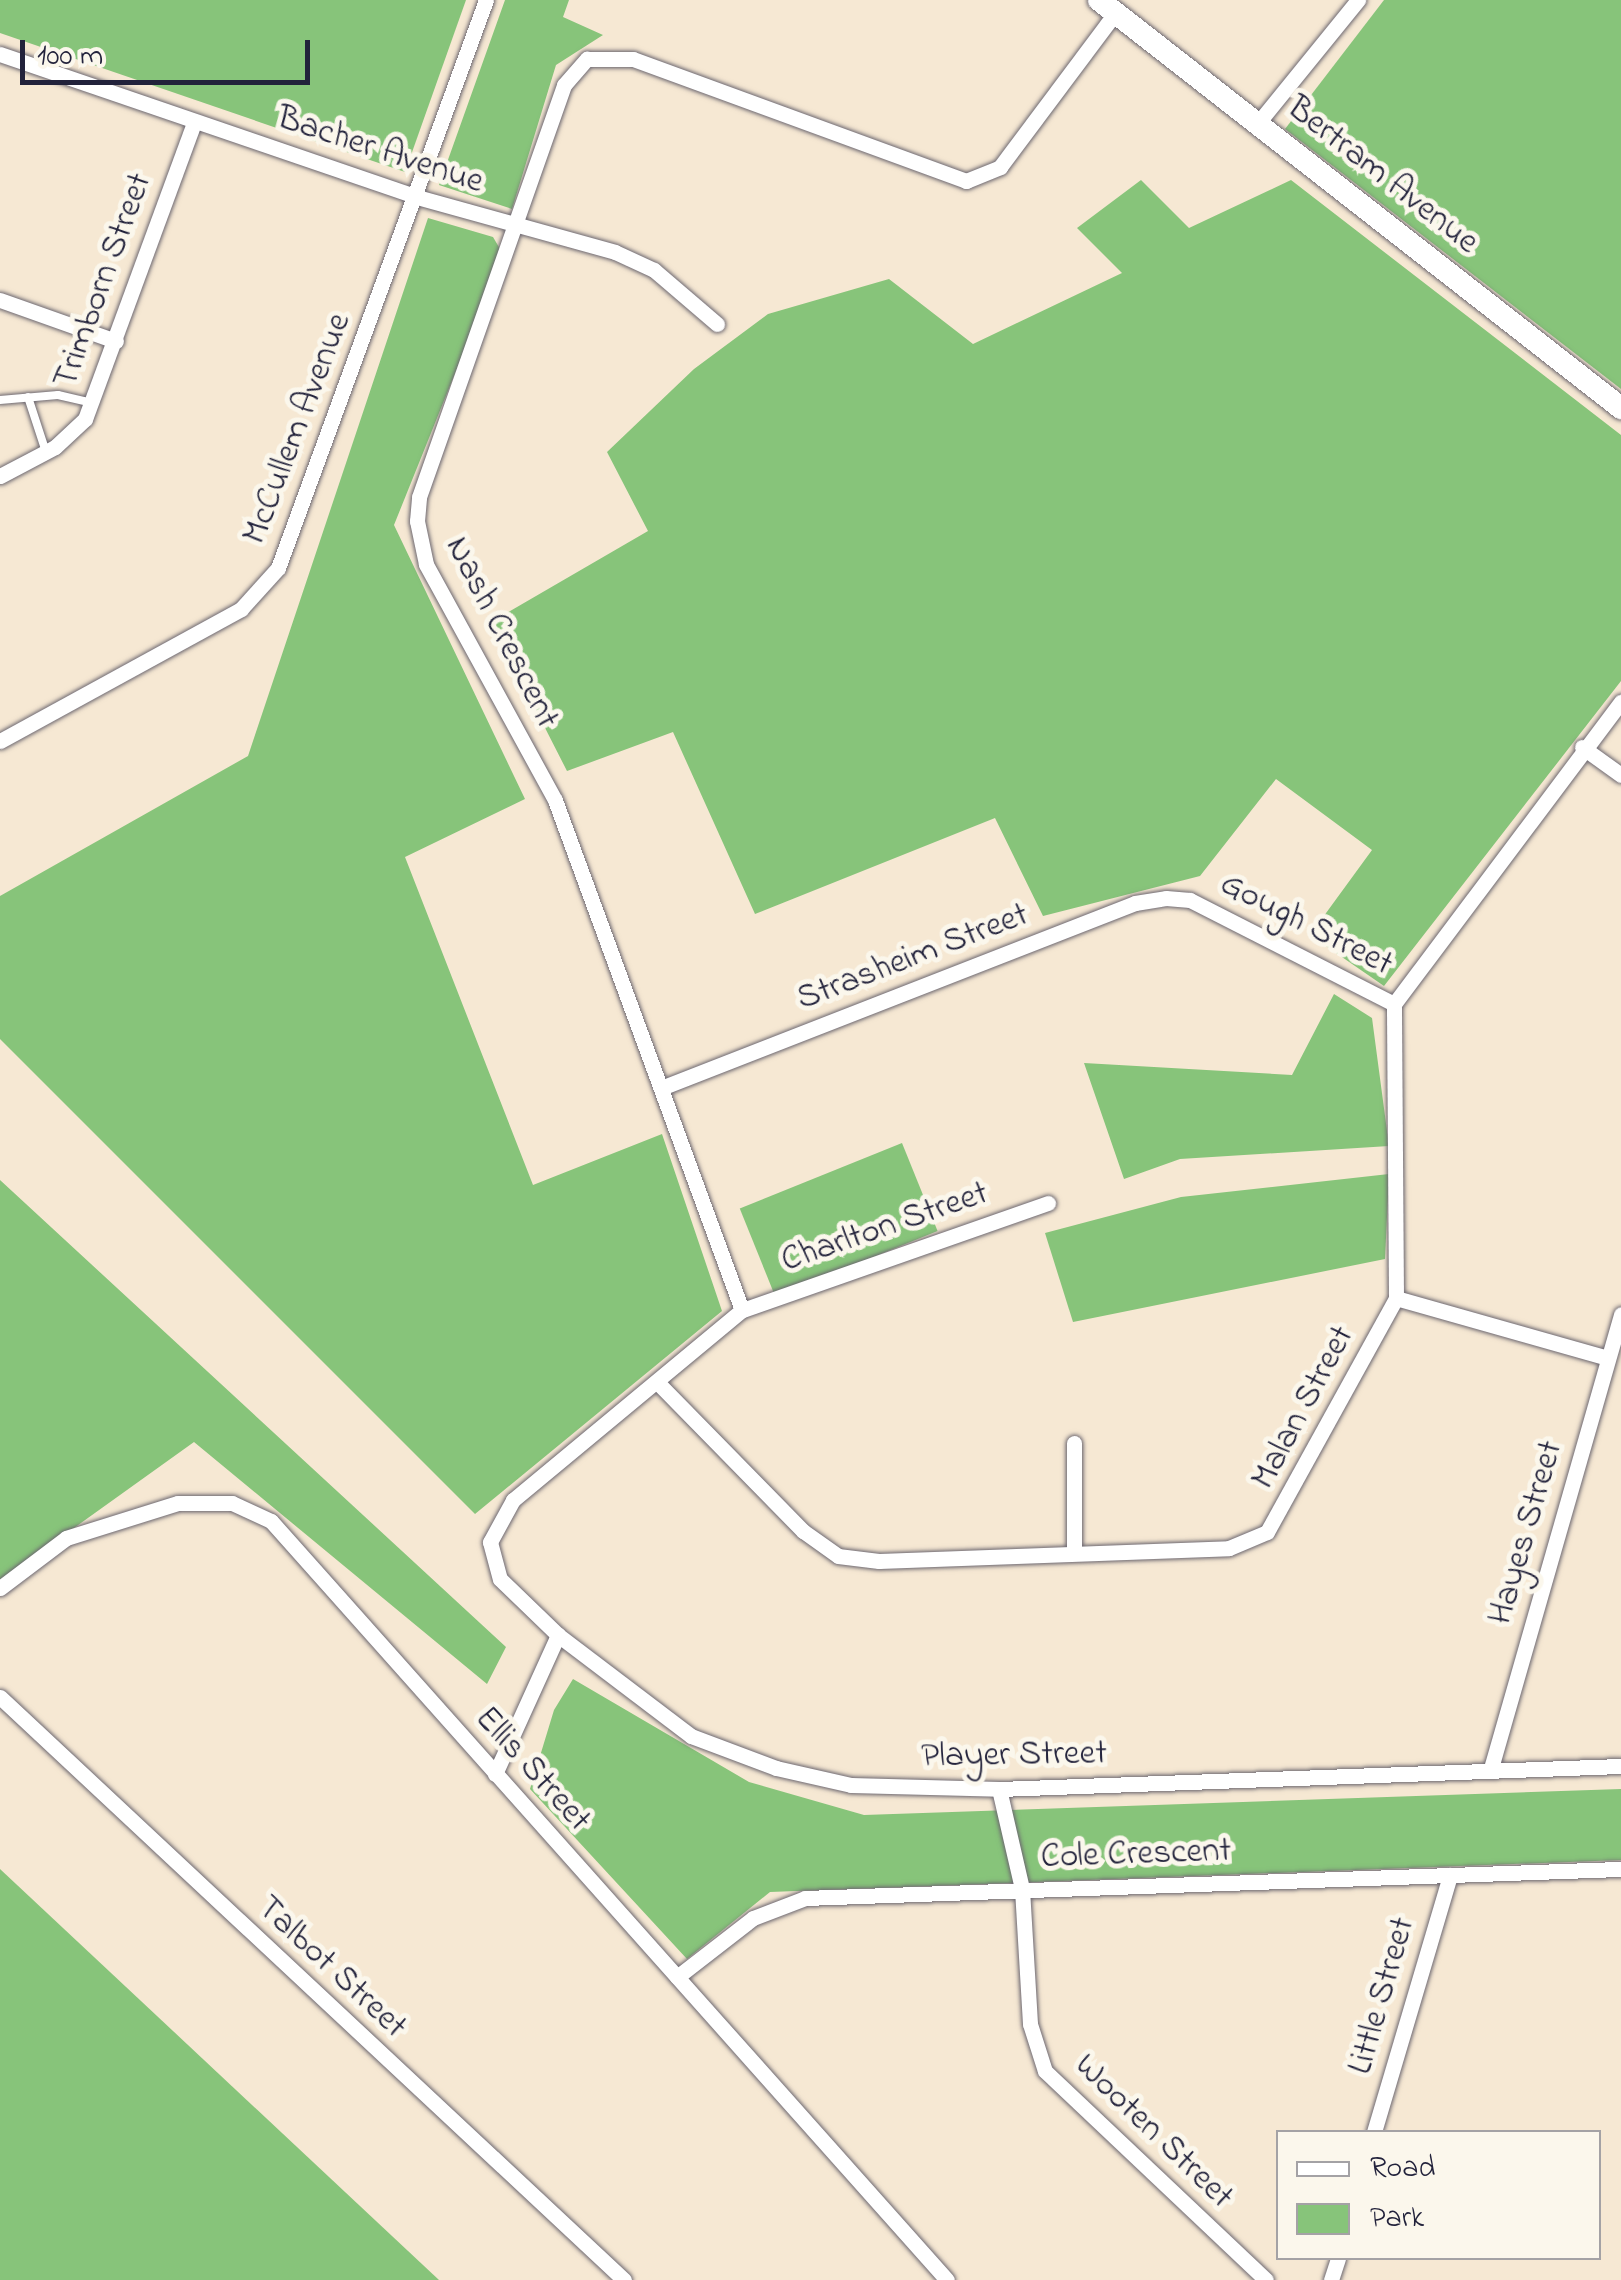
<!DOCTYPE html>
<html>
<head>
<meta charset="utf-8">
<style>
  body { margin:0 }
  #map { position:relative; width:1621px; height:2280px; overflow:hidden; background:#f6e8d3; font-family:"Indie Flower",sans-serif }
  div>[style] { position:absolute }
  .green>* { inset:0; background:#87c47a; transform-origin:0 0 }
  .roads { filter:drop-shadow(0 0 2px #6c6770) drop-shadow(0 0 2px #6c6770) }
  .lane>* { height:8px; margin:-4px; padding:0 4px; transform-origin:4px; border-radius:4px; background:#fff }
  .street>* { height:15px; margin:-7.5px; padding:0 7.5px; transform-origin:7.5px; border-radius:7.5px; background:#fff }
  .secondary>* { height:22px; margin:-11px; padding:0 11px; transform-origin:11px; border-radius:11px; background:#fff }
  span { translate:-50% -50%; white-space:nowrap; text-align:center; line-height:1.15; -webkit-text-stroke:10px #fbf7ec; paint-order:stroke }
  .street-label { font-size:35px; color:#22223b }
  .legend { position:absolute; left:1276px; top:2130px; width:325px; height:130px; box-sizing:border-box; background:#fbf7ec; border:2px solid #a4a2a5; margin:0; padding:12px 18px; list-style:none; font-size:30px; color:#22223b }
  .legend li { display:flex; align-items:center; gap:20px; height:50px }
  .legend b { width:50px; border:2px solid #a4a2a5 }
  .scale { position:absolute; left:20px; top:40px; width:290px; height:45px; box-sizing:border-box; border:5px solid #22223b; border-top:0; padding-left:12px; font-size:30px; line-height:35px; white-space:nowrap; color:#22223b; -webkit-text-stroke:8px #fbf7ec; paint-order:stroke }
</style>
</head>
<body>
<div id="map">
  <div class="green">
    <div style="clip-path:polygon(0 0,466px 0,405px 172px,0 33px)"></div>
    <div style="clip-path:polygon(505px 0,569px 0,563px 17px,603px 35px,556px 65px,512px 209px,439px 185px)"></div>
    <div style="clip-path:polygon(1384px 0,1621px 0,1621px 389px,1285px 129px)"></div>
    <div style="clip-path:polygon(1141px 180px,1189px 228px,1291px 180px,1621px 435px,1621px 681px,1384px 986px,1310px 935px,1372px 850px,1276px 779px,1200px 876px,1043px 916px,995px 818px,755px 914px,673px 732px,567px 771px,491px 622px,648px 531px,607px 452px,694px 369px,768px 314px,889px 279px,973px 344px,1122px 273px,1077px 228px)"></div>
    <div style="clip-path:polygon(428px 218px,493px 237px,503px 254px,394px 525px,525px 799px,405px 857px,533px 1185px,662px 1134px,722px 1311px,475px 1514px,0 1039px,0 896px,248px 756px)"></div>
    <div style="clip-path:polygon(1334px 994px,1372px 1018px,1389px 1146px,1180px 1159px,1124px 1179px,1084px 1063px,1292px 1075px)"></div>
    <div style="left:902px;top:1143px;width:95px;height:175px;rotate:68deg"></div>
    <div style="clip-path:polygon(1389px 1174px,1385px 1259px,1073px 1322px,1045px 1233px,1181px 1197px)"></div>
    <div style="clip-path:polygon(0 1180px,506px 1647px,487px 1684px,194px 1442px,0 1581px)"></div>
    <div style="clip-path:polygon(573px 1679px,749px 1782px,864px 1815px,1621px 1789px,1621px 1860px,770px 1892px,687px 1959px,530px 1789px,554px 1710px)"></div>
    <div style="clip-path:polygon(0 1869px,439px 2280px,0 2280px)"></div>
  </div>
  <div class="roads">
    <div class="lane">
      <div style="left:28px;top:397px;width:58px;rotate:71.9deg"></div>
      <div style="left:0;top:400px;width:58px;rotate:-4.9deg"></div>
      <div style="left:58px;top:395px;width:36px;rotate:13deg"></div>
    </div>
    <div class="street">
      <div style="left:0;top:54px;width:441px;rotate:18.9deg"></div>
      <div style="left:417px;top:197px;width:205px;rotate:15.5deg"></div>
      <div style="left:615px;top:252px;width:43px;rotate:24.8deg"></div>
      <div style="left:654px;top:270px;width:83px;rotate:40.6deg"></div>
      <div style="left:1258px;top:123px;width:159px;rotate:-50.9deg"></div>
      <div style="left:0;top:300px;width:123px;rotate:19.5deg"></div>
      <div style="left:0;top:476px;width:62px;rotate:-27.8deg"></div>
      <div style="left:55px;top:447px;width:41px;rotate:-43deg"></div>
      <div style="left:85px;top:419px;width:316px;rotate:-69.8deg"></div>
      <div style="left:0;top:741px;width:275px;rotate:-28.7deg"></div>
      <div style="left:241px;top:609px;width:55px;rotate:-47.9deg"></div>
      <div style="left:278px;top:568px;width:605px;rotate:-69.89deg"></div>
      <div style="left:1582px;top:747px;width:48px;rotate:35.7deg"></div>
      <div style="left:661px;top:1088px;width:509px;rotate:-21.32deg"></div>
      <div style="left:1135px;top:903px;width:31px;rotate:-9deg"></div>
      <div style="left:1166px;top:898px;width:24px;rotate:5deg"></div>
      <div style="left:1190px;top:900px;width:229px;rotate:27deg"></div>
      <div style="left:1048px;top:1203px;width:324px;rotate:160.7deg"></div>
      <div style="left:742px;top:1310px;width:298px;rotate:140.3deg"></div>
      <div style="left:513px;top:1500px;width:48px;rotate:118.7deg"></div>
      <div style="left:490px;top:1542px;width:38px;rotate:75deg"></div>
      <div style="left:500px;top:1579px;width:81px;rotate:44deg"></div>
      <div style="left:558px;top:1635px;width:167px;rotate:37.2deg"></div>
      <div style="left:691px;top:1736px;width:91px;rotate:20.6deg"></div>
      <div style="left:776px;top:1768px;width:77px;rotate:12.8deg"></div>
      <div style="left:851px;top:1785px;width:148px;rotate:1.5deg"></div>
      <div style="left:999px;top:1789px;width:622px;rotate:-2.12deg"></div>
      <div style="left:1396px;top:1298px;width:220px;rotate:15.8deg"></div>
      <div style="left:742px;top:1310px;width:543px;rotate:-110.14deg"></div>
      <div style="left:555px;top:800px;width:269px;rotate:-118.7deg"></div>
      <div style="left:426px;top:564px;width:44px;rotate:-101.8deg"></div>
      <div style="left:417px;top:521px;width:24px;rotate:-85deg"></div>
      <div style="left:419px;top:497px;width:437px;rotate:-70.6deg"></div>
      <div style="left:564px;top:85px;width:35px;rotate:-49deg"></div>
      <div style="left:587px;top:59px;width:46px"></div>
      <div style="left:633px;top:59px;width:355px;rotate:20.1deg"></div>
      <div style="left:966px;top:181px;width:37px;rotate:-22deg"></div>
      <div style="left:1000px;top:167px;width:192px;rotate:-53.2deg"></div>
      <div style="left:657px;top:1382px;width:209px;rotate:45.6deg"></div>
      <div style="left:803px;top:1531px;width:43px;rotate:35.5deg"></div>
      <div style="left:838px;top:1556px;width:41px;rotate:7deg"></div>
      <div style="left:879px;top:1561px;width:350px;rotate:-2.1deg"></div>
      <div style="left:1229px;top:1548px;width:41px;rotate:-22.8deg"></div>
      <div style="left:1267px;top:1532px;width:267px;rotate:-61.1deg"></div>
      <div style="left:1396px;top:1298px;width:294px;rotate:-90.4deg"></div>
      <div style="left:1394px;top:1004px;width:378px;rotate:-53.1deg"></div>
      <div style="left:1074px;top:1443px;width:110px;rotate:90deg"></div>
      <div style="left:0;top:1588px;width:83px;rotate:-37.1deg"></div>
      <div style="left:66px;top:1538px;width:117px;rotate:-17.4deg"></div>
      <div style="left:178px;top:1503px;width:54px"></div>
      <div style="left:232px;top:1503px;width:43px;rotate:24.8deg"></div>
      <div style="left:271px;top:1521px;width:1016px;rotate:48.31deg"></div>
      <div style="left:0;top:1697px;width:854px;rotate:43.05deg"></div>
      <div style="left:1491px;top:1768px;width:472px;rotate:-74deg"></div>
      <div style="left:495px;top:1774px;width:153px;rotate:-65.6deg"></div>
      <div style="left:999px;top:1789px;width:103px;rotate:77deg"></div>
      <div style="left:1022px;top:1889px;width:135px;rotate:86.6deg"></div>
      <div style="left:1030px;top:2024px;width:49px;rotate:72.3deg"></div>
      <div style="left:1045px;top:2071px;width:304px;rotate:43.4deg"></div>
      <div style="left:677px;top:1977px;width:96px;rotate:-37.8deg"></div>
      <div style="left:753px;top:1918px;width:56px;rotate:-21deg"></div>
      <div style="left:805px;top:1898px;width:817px;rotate:-2.04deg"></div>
      <div style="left:1374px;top:2132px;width:268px;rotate:-73.5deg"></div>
      <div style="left:1331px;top:2280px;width:23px;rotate:-72deg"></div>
    </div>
    <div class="secondary">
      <div style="left:1099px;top:0;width:663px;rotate:38.01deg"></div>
    </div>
  </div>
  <div class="street-label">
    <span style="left:380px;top:151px;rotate:18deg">Bacher Avenue</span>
    <span style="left:1382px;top:176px;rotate:38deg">Bertram Avenue</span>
    <span style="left:104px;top:281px;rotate:-70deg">Trimborn Street</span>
    <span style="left:298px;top:429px;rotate:-69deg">McCullem Avenue</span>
    <span style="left:501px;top:633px;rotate:63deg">Nash Crescent</span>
    <span style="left:1306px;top:925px;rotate:27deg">Gough Street</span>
    <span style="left:913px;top:958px;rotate:-21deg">Strasheim Street</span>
    <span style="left:885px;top:1228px;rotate:-19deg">Charlton Street</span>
    <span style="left:1304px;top:1408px;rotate:-62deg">Malan Street</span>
    <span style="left:1527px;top:1533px;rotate:-74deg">Hayes Street</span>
    <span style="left:1014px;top:1756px;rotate:-1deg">Player Street</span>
    <span style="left:532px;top:1770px;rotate:48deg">Ellis Street</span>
    <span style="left:1136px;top:1855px;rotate:-2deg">Cole Crescent</span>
    <span style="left:331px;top:1968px;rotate:43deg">Talbot Street</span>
    <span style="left:1383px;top:1996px;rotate:-74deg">Little Street</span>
    <span style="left:1153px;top:2132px;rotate:44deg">Wooten Street</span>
  </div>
  <ul class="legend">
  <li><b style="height:12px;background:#fff"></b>Road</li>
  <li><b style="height:28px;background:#87c47a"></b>Park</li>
  </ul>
  <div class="scale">100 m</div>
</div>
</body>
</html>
